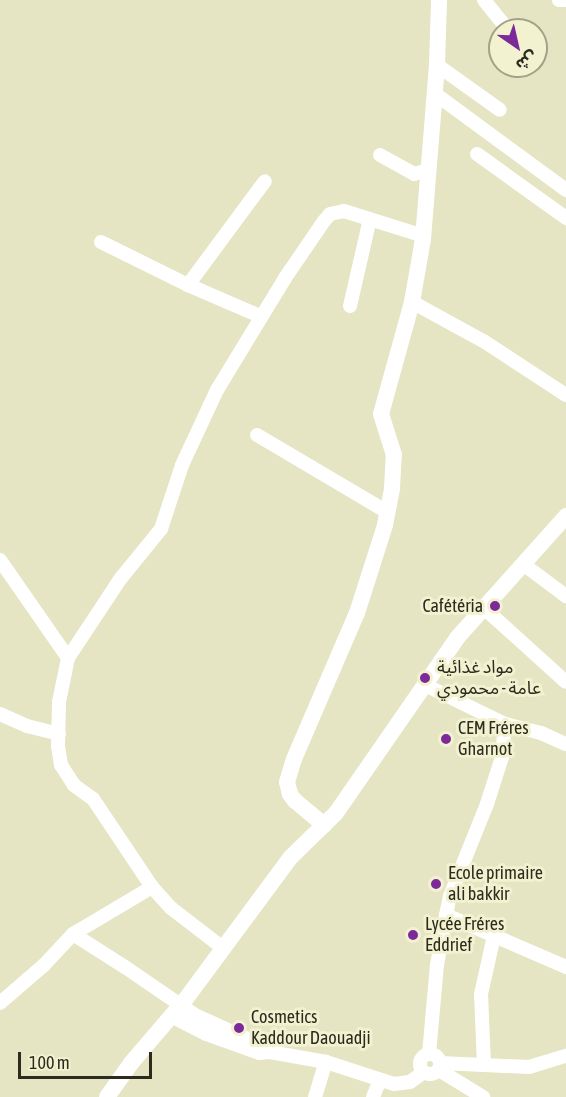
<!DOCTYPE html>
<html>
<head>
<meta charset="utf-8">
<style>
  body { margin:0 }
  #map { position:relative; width:566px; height:1097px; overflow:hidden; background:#e5e4c3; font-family:"Asap Condensed","Noto Sans Arabic",sans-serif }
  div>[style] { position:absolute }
  .minor>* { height:14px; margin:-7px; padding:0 7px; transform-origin:7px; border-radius:7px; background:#fff }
  .minor>.ring { margin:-7px; padding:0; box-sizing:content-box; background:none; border:14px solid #fff; border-radius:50% }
  .major>* { height:16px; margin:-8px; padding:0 8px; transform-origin:8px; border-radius:8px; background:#fff }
  .dots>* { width:16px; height:16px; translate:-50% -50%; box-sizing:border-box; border:3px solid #f2f1d0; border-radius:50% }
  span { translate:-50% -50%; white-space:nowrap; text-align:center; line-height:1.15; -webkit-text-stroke:6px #f2f1d0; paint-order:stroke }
  .poi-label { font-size:18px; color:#2c2b1f }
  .right { translate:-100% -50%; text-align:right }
  .left { translate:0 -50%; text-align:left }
  .north { position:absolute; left:488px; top:18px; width:60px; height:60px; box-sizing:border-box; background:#f2f1d0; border:2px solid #a3a289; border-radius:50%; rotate:146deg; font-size:16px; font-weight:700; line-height:24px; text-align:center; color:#2c2b1f }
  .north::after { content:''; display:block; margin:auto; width:21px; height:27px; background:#7c2a9a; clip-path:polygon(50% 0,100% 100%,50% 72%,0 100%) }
  .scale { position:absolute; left:18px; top:1052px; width:134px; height:27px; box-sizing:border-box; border:3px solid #2c2b1f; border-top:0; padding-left:8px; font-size:18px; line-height:21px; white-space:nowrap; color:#2c2b1f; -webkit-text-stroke:4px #f2f1d0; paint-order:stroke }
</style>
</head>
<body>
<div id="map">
  <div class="minor">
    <div style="left:484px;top:0;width:36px;rotate:51deg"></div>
    <div style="left:559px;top:0;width:7px"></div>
    <div style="left:437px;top:65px;width:77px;rotate:35.5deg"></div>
    <div style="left:434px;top:93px;width:164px;rotate:36.3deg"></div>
    <div style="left:477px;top:154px;width:110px;rotate:35.7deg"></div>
    <div style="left:380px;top:155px;width:39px;rotate:29deg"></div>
    <div style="left:414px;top:174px;width:15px;rotate:-16deg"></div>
    <div style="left:101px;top:242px;width:97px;rotate:26.3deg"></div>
    <div style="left:188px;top:285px;width:78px;rotate:23.3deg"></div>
    <div style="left:188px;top:285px;width:129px;rotate:-53.5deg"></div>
    <div style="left:412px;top:302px;width:83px;rotate:28.7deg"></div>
    <div style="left:485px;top:342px;width:97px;rotate:33.2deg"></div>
    <div style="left:350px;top:306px;width:89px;rotate:-77.1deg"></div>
    <div style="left:257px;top:435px;width:151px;rotate:30.6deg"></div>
    <div style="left:0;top:560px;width:119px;rotate:55.2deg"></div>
    <div style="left:523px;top:564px;width:54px;rotate:36.7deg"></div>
    <div style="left:484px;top:608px;width:110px;rotate:42.1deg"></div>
    <div style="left:425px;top:685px;width:89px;rotate:26deg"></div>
    <div style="left:505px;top:724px;width:37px;rotate:14deg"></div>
    <div style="left:541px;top:733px;width:27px;rotate:24deg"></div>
    <div style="left:0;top:714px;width:30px;rotate:24deg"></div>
    <div style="left:27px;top:726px;width:33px;rotate:14deg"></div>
    <div style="left:152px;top:887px;width:106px;rotate:-123.8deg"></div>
    <div style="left:93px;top:799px;width:24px;rotate:-144deg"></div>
    <div style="left:74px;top:785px;width:24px;rotate:-123deg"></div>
    <div style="left:61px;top:765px;width:19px;rotate:-99deg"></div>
    <div style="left:58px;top:746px;width:44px;rotate:-88.7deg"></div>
    <div style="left:59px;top:702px;width:45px;rotate:-78.4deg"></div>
    <div style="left:68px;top:658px;width:96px;rotate:-56.5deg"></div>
    <div style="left:121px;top:578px;width:63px;rotate:-50.8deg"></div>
    <div style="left:161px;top:529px;width:67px;rotate:-71.8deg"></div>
    <div style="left:182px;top:465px;width:83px;rotate:-65deg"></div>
    <div style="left:217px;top:390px;width:131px;rotate:-58.7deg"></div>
    <div style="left:285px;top:278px;width:69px;rotate:-55.6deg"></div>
    <div style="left:324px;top:221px;width:9px;rotate:-49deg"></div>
    <div style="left:330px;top:214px;width:14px;rotate:-12deg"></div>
    <div style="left:344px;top:211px;width:84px;rotate:17.4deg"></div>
    <div style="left:446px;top:915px;width:131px;rotate:23.4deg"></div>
    <div style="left:73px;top:934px;width:62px;rotate:32.4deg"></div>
    <div style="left:125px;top:967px;width:85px;rotate:34.4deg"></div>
    <div style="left:195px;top:1015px;width:72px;rotate:24.4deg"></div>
    <div style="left:0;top:1003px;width:58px;rotate:-40.8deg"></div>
    <div style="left:44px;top:965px;width:42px;rotate:-46.9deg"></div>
    <div style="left:73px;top:934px;width:92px;rotate:-30.7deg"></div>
    <div style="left:152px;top:887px;width:28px;rotate:48deg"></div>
    <div style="left:171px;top:908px;width:66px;rotate:37.6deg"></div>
    <div style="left:171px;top:1016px;width:39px;rotate:27deg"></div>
    <div style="left:206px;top:1034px;width:56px;rotate:19.7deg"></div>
    <div style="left:259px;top:1053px;width:11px;rotate:-5deg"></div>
    <div style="left:270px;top:1052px;width:57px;rotate:10.1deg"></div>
    <div style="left:326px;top:1062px;width:71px;rotate:17.9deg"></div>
    <div style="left:394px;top:1084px;width:16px;rotate:-7deg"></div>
    <div style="left:410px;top:1082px;width:17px;rotate:-36deg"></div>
    <div class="ring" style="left:420px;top:1054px;width:6px;height:6px"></div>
    <div style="left:429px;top:1054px;width:89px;rotate:-84.9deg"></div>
    <div style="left:437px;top:965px;width:51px;rotate:-79.8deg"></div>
    <div style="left:446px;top:915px;width:19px;rotate:-78deg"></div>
    <div style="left:450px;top:896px;width:99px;rotate:-68.1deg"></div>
    <div style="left:487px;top:804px;width:49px;rotate:-72.3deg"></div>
    <div style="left:502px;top:757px;width:33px;rotate:-85deg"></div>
    <div style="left:440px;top:1063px;width:89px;rotate:2.6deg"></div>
    <div style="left:529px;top:1067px;width:39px;rotate:-17deg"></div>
    <div style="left:484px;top:1065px;width:71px;rotate:-92.4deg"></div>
    <div style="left:481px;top:994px;width:59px;rotate:-77.4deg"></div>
    <div style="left:439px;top:1070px;width:52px;rotate:31.5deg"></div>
    <div style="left:315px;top:1097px;width:37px;rotate:-73deg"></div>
    <div style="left:373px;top:1097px;width:18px;rotate:-68deg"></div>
  </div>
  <div class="major">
    <div style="left:324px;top:825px;width:38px;rotate:-140deg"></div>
    <div style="left:295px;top:801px;width:9px;rotate:-126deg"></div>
    <div style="left:290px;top:794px;width:12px;rotate:-104deg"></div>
    <div style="left:287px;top:782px;width:24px;rotate:-73deg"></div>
    <div style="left:294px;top:759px;width:159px;rotate:-66.7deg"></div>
    <div style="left:357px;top:613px;width:92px;rotate:-72.3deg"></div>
    <div style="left:385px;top:525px;width:38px;rotate:-79deg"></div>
    <div style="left:392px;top:488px;width:33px;rotate:-87deg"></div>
    <div style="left:394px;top:455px;width:43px;rotate:-107.6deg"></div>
    <div style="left:381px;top:414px;width:116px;rotate:-74.5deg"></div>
    <div style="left:412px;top:302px;width:64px;rotate:-80.1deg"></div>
    <div style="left:423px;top:239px;width:175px;rotate:-85.4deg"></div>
    <div style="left:437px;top:65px;width:65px;rotate:-88.2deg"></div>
    <div style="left:107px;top:1097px;width:43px;rotate:-54.5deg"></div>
    <div style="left:132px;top:1062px;width:82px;rotate:-49.5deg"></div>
    <div style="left:185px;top:1000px;width:177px;rotate:-53.5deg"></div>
    <div style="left:290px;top:858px;width:64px;rotate:-44.4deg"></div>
    <div style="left:336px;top:813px;width:213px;rotate:-55.3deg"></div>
    <div style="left:457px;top:638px;width:164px;rotate:-48.2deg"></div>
  </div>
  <div class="dots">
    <div style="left:495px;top:606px;background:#7c2a9a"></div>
    <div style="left:425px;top:678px;background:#7c2a9a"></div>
    <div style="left:446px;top:739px;background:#7c2a9a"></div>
    <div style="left:436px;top:884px;background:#7c2a9a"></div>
    <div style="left:413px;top:935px;background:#7c2a9a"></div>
    <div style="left:239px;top:1028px;background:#7c2a9a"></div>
  </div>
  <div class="poi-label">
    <span class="right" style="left:483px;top:606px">Cafétéria</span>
    <span class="left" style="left:437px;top:678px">مواد غذائية<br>عامة - محمودي</span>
    <span class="left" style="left:458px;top:739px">CEM Fréres<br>Gharnot</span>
    <span class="left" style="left:448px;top:884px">Ecole primaire<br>ali bakkir</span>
    <span class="left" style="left:425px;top:935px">Lycée Fréres<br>Eddrief</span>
    <span class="left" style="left:251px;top:1028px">Cosmetics<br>Kaddour Daouadji</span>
  </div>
  <div class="north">ش</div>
  <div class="scale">100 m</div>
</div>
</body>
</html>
